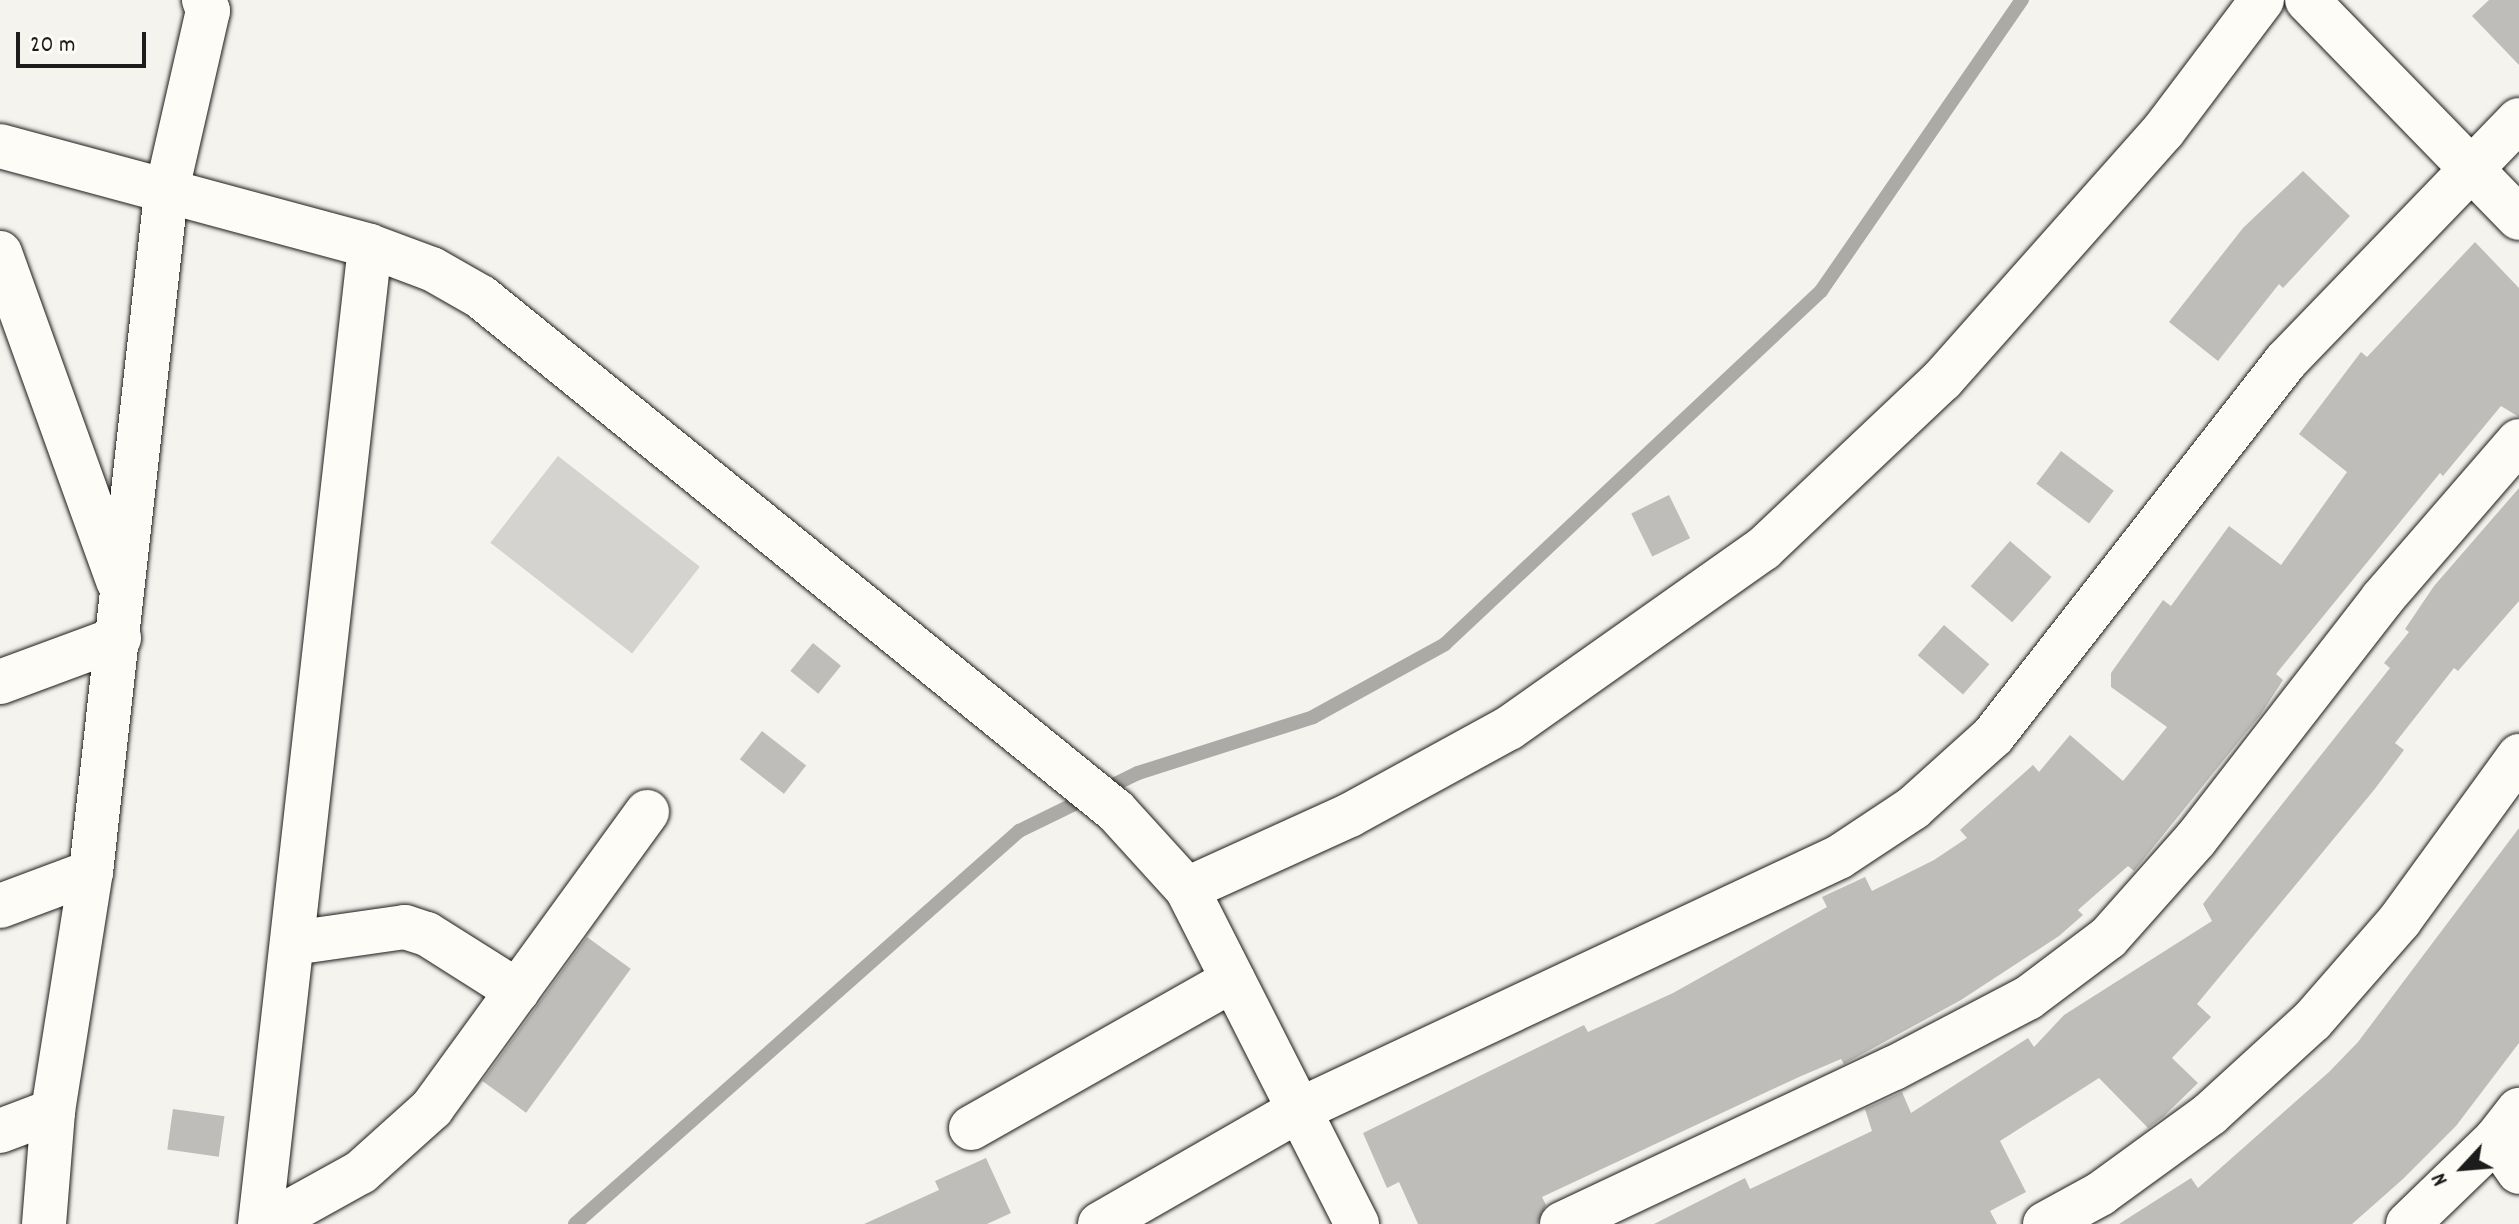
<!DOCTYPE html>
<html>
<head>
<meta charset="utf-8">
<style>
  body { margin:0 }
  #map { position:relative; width:2519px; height:1224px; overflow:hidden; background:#f4f3ee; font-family:Dekko,sans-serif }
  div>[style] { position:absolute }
  .green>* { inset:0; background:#d4d3cf; transform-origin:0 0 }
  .stream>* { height:14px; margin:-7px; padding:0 7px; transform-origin:7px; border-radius:7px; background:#abaaa6 }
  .building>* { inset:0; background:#bebdba; transform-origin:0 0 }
  .roads { filter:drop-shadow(0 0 2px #1c1c1c) drop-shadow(0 0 2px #1c1c1c) }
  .minor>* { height:44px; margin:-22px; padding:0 22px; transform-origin:22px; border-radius:22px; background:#fdfcf7 }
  span { translate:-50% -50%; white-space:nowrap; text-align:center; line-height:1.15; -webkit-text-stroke:6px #fdfcf7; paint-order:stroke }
  .north { position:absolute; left:2423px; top:1128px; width:80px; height:80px; -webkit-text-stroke:6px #fdfcf7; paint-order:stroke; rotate:244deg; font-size:22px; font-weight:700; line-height:32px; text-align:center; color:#1c1c1c }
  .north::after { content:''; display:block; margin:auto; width:28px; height:36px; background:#1c1c1c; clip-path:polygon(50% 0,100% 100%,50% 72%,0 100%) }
  .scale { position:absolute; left:16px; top:32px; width:130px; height:36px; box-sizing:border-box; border:4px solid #1c1c1c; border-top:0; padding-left:10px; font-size:24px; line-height:28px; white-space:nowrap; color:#1c1c1c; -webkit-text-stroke:6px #fdfcf7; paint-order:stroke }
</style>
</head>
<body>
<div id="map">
  <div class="green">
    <div style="left:558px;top:456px;width:180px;height:110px;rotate:38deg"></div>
  </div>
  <div class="stream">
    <div style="left:575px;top:1224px;width:593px;rotate:-41.51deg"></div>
    <div style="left:1019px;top:831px;width:132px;rotate:-26deg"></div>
    <div style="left:1138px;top:773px;width:184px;rotate:-17.7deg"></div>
    <div style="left:1313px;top:717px;width:151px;rotate:-28.9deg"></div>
    <div style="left:1445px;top:644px;width:516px;rotate:-43.19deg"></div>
    <div style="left:1821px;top:291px;width:354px;rotate:-55.4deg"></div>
  </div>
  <div class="building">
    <div style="clip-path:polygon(2489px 0,2519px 0,2519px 65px,2472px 16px)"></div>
    <div style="clip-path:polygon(2303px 171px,2350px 216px,2283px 288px,2279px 284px,2218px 361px,2169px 322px,2243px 228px)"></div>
    <div style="clip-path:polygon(2475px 242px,2519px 288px,2519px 417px,2501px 406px,2443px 476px,2440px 473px,2276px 674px,2283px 680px,2261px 714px,2134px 871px,2128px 866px,2078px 910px,2083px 915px,2059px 936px,1961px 1000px,1844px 1064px,1841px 1059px,1799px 1077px,1542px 1197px,1546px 1205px,1537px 1224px,1418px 1224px,1399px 1182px,1387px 1188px,1363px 1133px,1584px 1025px,1588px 1032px,1673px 993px,1827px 907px,1822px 897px,1865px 877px,1872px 891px,1934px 860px,1967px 838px,1960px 830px,2033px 765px,2039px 772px,2070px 735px,2123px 781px,2167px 727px,2111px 687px,2111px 673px,2163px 600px,2171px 606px,2229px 526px,2281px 565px,2347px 472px,2299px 434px,2361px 352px,2367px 357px)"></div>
    <div style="left:2061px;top:451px;width:66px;height:41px;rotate:37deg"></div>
    <div style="clip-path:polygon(2519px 488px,2519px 601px,2458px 671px,2454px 668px,2395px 743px,2404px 750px,2374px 790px,2197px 1004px,2211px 1017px,2172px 1058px,2198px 1083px,2163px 1117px,2148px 1128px,2099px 1078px,2000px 1141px,2026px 1192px,1990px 1211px,1997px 1224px,1654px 1224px,1745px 1178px,1750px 1189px,1872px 1131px,1865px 1109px,1902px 1092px,1911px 1113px,2028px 1038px,2034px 1047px,2064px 1015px,2212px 921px,2203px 904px,2390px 668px,2384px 663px,2409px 632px,2405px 629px,2434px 586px)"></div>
    <div style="left:1669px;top:495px;width:48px;height:42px;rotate:64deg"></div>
    <div style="left:2010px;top:541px;width:55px;height:60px;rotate:41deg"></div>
    <div style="left:1944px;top:625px;width:60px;height:40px;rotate:41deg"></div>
    <div style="left:813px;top:643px;width:36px;height:36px;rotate:39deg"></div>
    <div style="left:762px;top:731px;width:56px;height:36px;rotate:38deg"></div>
    <div style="clip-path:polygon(2519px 828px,2519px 1043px,2456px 1126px,2403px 1179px,2352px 1224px,2119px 1224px,2191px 1178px,2198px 1188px,2329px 1072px,2358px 1042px)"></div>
    <div style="left:587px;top:937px;width:54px;height:178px;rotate:36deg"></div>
    <div style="left:173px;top:1109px;width:52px;height:41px;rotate:8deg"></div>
    <div style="clip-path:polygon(986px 1158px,1011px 1213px,987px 1224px,864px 1224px,939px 1190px,935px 1181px)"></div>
  </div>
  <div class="roads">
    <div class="minor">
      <div style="left:2307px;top:0;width:304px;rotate:45.8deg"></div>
      <div style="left:0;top:146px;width:383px;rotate:15.1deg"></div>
      <div style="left:370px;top:246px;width:66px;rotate:20.4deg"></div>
      <div style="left:432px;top:269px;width:56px;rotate:29.7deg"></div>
      <div style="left:481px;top:297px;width:817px;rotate:38.99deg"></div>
      <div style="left:1116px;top:811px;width:105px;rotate:47.7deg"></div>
      <div style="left:1187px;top:889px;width:376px;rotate:63.1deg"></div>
      <div style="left:0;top:253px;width:349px;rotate:70.2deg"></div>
      <div style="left:0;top:682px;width:127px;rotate:-20.3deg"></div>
      <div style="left:1187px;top:889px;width:179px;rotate:-24.4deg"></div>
      <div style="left:1350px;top:815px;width:181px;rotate:-28.7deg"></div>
      <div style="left:1509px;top:728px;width:311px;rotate:-35.2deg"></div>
      <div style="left:1763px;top:549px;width:246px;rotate:-43.4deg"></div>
      <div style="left:1942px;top:380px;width:334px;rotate:-48.4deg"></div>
      <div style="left:2164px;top:130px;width:163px;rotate:-53deg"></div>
      <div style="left:0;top:906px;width:97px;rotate:-20.5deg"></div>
      <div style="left:293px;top:943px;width:113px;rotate:-8.1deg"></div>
      <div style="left:405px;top:927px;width:23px;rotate:18deg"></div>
      <div style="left:427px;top:934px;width:107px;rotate:32.3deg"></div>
      <div style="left:971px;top:1128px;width:301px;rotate:-29.5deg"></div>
      <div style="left:0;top:1131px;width:57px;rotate:-20.7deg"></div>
      <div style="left:2496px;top:1139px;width:40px;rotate:55.1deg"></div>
      <div style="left:44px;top:1224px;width:113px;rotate:-85.4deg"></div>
      <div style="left:53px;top:1111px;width:242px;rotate:-81deg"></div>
      <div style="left:91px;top:872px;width:682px;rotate:-83.69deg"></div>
      <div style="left:166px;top:194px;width:188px;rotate:-77.1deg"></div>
      <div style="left:208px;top:11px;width:12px;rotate:-110deg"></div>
      <div style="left:260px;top:1224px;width:984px;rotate:-83.58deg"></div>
      <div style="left:267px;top:1224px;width:107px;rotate:-29deg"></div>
      <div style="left:361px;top:1172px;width:96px;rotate:-42deg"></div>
      <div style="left:432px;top:1108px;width:366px;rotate:-54deg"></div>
      <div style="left:1100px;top:1224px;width:229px;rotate:-29.8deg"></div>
      <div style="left:1299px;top:1110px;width:596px;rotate:-25.1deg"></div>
      <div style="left:1839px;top:857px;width:89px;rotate:-33.5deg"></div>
      <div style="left:1913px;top:808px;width:108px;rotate:-42deg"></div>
      <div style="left:1993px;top:736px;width:476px;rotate:-52deg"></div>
      <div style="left:2286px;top:361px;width:335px;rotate:-46deg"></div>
      <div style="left:1562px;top:1224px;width:367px;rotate:-25.2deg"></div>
      <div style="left:1894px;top:1068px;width:151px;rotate:-27.6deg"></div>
      <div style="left:2028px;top:998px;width:100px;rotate:-36.9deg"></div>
      <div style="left:2108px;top:938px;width:132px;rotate:-48.4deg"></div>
      <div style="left:2196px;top:839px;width:304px;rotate:-52.2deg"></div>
      <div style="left:2382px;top:599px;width:209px;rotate:-49.1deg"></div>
      <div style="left:2045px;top:1224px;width:63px;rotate:-28.6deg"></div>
      <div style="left:2100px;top:1194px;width:136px;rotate:-36deg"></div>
      <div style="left:2210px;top:1114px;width:138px;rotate:-42.4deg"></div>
      <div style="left:2312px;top:1021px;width:134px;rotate:-48.9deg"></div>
      <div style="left:2400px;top:920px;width:203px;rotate:-54deg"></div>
      <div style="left:2408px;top:1224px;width:122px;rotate:-44deg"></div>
      <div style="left:2496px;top:1139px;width:37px;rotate:-52deg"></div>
    </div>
  </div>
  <div class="north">N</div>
  <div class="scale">20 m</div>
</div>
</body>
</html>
